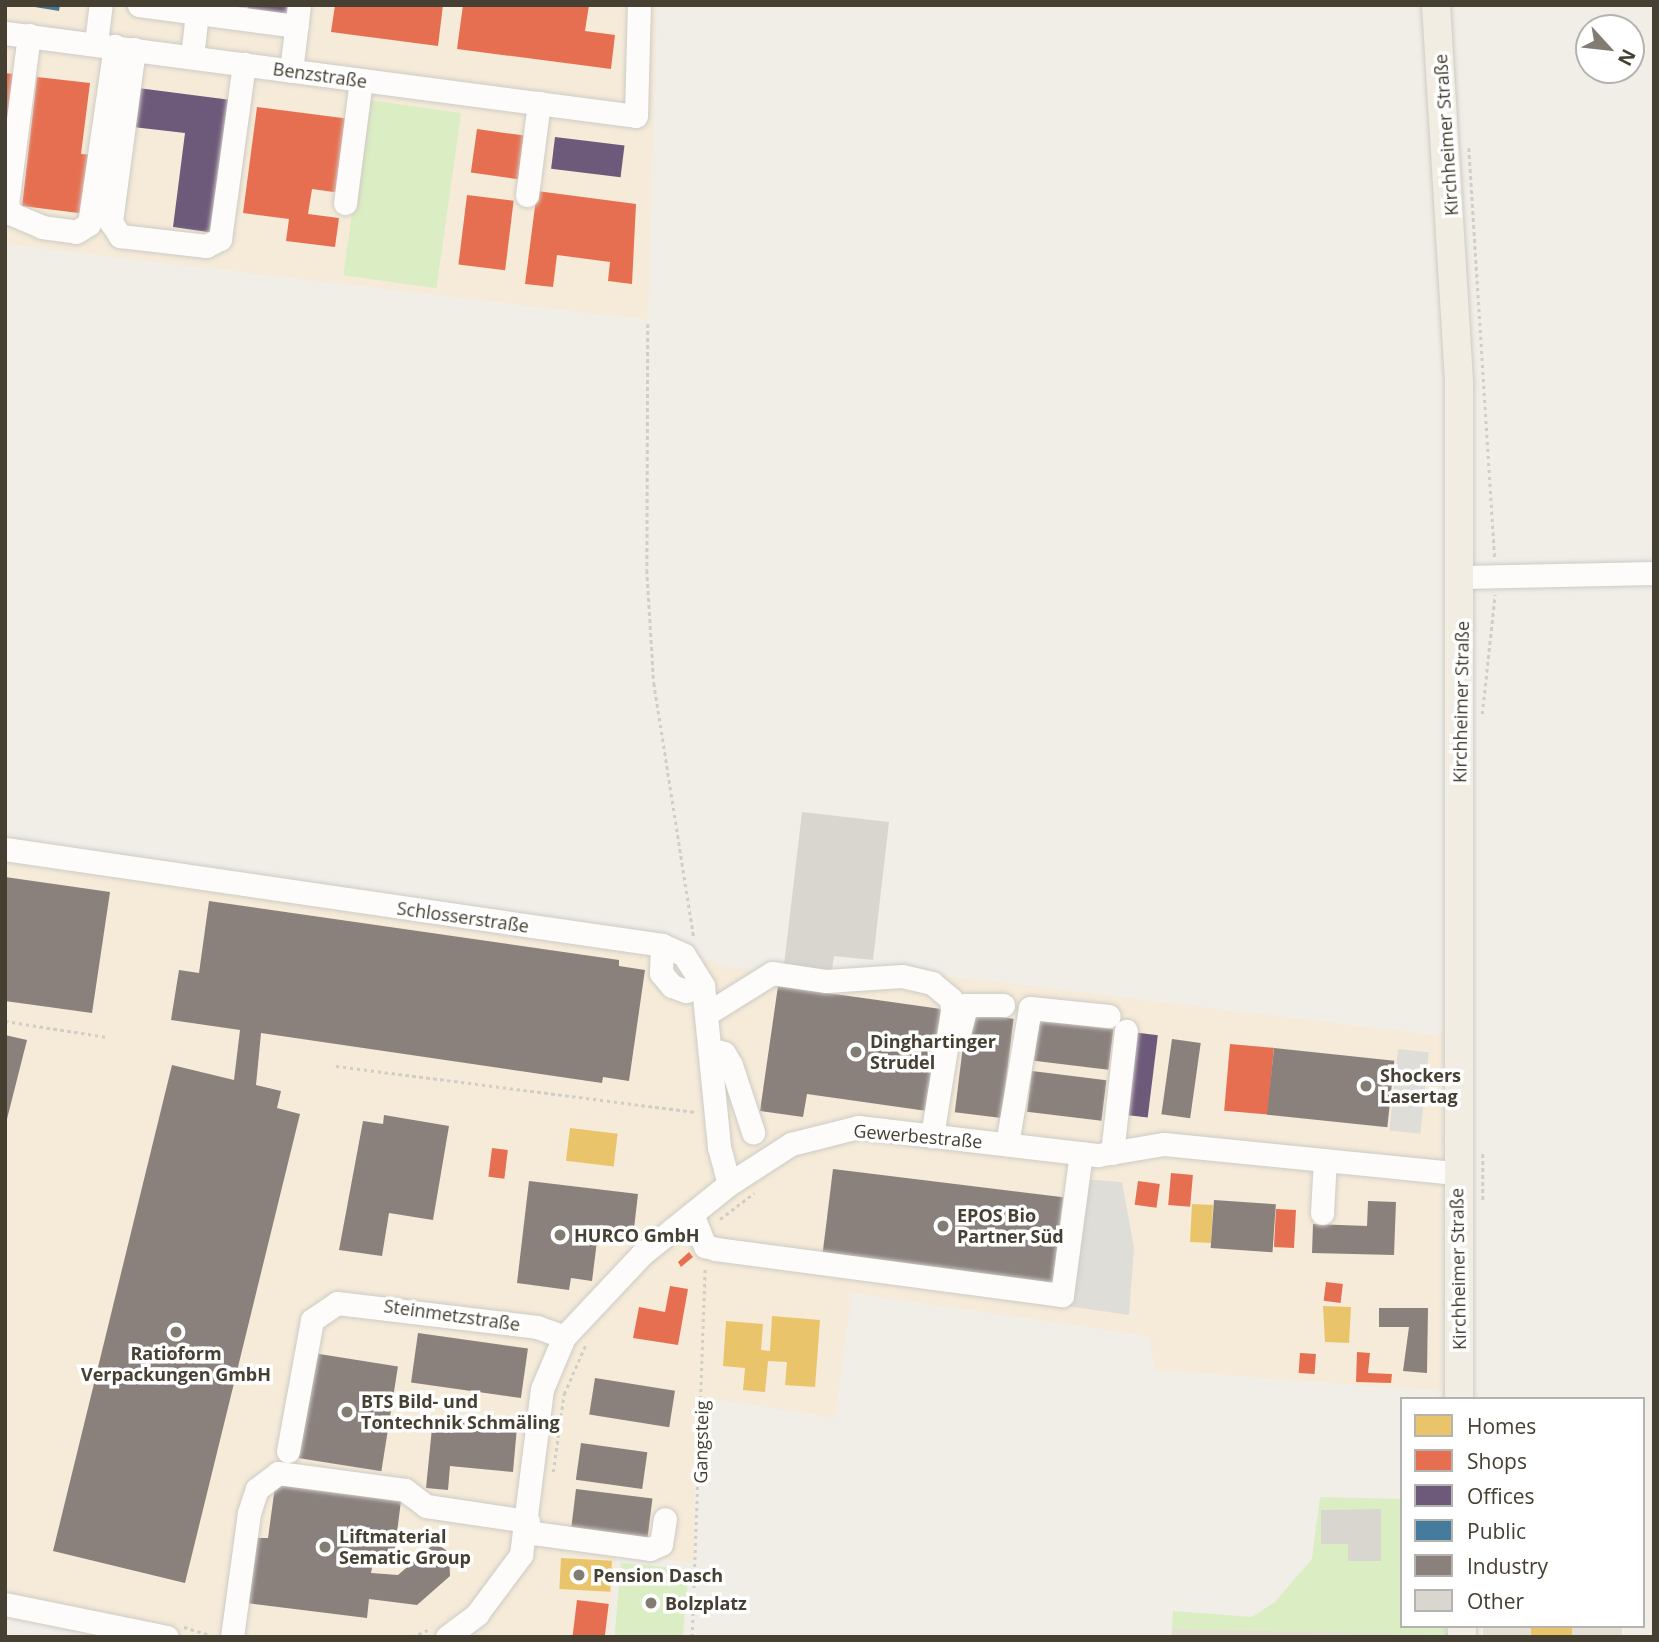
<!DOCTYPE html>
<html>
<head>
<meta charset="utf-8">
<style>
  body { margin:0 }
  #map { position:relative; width:1659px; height:1642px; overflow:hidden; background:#f0eee7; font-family:"Open Sans",sans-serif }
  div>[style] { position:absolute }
  .residential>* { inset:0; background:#e5e0d3 }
  .commercial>* { inset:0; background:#f5ebd8 }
  .green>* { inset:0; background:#dbedc3; transform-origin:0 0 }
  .parking>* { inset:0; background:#dfddd7; transform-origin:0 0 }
  .homes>* { inset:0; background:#e9c46a; transform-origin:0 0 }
  .shops>* { inset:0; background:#e76f51; transform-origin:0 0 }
  .offices>* { inset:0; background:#6d597a; transform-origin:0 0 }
  .public>* { inset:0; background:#457b9d }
  .industry>* { inset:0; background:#8a817c; transform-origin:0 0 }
  .building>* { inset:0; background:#d9d6cf }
  .path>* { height:2.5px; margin-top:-1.25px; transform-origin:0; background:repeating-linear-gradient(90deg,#d1cec8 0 3.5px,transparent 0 7px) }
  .roads { filter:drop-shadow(0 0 2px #cecbc5) drop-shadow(0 0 2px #cecbc5) }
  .minor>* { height:23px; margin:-11.5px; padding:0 11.5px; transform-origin:11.5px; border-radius:11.5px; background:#fdfcfb }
  .major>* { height:28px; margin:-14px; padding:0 14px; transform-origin:14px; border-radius:14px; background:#f1ede2 }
  .dots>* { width:19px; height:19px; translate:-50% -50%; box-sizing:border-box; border:4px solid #fff; border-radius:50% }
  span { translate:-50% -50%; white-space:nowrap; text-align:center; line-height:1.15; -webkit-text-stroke:7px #fff; paint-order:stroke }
  .street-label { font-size:18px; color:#464033 }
  .poi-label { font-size:18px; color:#464033; font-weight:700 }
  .left { translate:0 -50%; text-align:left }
  .frame { position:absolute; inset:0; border:7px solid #464033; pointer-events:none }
  .legend { position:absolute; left:1400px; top:1397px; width:245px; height:231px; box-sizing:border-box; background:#fff; border:2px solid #b5b3ad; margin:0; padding:9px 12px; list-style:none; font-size:21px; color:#464033 }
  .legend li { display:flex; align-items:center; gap:14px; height:35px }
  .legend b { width:35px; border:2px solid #b5b3ad }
  .north { position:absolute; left:1575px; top:14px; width:70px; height:70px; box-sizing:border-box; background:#fff; border:2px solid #b5b3ad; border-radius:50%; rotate:117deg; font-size:19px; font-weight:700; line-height:28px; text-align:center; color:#464033 }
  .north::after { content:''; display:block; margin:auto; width:24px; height:32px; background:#827d72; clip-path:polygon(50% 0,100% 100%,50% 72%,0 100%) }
</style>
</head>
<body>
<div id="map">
  <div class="residential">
    <div style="clip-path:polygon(1483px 1626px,1622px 1626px,1622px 1637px,1171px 1637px,1172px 1629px,1255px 1627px,1483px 1635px)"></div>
  </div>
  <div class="commercial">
    <div style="clip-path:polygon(5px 5px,657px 5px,648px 320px,5px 244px)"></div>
    <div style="clip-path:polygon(5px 842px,666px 938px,722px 967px,830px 975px,903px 971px,1443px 1036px,1441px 1391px,1155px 1370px,1149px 1336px,852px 1293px,835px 1418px,695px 1396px,694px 1563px,617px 1553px,608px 1637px,478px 1637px,462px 1624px,438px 1637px,196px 1637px,5px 1594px)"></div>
  </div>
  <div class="green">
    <div style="left:368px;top:100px;width:94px;height:177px;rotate:8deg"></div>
    <div style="clip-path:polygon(1320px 1497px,1402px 1499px,1402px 1626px,1446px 1626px,1446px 1635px,1172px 1629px,1173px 1611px,1252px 1617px,1275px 1602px,1312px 1559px)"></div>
    <div style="left:621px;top:1563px;width:68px;height:74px;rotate:5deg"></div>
  </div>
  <div class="parking">
    <div style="left:1398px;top:1049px;width:31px;height:82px;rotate:6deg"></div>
    <div style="clip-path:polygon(1082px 1179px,1122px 1182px,1134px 1248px,1129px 1315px,1067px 1306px)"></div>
  </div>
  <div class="homes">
    <div style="left:570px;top:1128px;width:48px;height:33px;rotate:7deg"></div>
    <div style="left:1192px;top:1204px;width:21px;height:38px;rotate:3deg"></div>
    <div style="clip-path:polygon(1323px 1306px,1351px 1307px,1349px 1343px,1325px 1342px)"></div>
    <div style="clip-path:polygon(772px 1316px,820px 1320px,815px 1387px,785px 1385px,787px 1362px,768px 1361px,765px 1392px,743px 1390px,745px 1368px,723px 1366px,726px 1321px,763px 1324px,761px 1350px,770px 1351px)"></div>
    <div style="left:561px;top:1558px;width:51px;height:31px;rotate:3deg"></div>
    <div style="left:1531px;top:1626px;width:41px;height:11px"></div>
  </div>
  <div class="shops">
    <div style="clip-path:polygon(335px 5px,443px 5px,438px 46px,331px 32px)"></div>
    <div style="clip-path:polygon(463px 5px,589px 5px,585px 31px,615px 35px,611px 69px,457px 49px)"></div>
    <div style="clip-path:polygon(5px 73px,13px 74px,7px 129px,5px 129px)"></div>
    <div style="clip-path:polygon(37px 77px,90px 83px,81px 154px,94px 155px,87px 214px,22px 206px)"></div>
    <div style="clip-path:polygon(257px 107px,350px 119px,341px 193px,312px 189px,308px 214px,339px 218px,335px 247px,286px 241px,289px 219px,243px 213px)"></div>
    <div style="left:477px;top:129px;width:49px;height:44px;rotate:8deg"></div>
    <div style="clip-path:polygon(537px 191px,636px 204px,632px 284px,608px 281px,610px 262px,557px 255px,553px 287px,525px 284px)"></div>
    <div style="left:467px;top:195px;width:47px;height:70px;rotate:7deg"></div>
    <div style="left:1230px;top:1044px;width:44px;height:67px;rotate:5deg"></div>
    <div style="left:492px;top:1148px;width:16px;height:29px;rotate:7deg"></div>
    <div style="left:1171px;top:1173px;width:22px;height:32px;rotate:5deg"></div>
    <div style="left:1138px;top:1181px;width:22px;height:24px;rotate:8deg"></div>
    <div style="left:1276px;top:1209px;width:20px;height:38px;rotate:3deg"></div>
    <div style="clip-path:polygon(689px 1252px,693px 1257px,681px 1267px,678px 1262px)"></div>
    <div style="left:1326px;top:1282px;width:17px;height:19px;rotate:7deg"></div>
    <div style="clip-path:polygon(670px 1286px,688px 1289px,678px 1345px,633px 1338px,639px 1307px,665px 1312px)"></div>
    <div style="clip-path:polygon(1357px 1352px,1370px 1353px,1368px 1373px,1392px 1374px,1391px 1383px,1356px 1382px)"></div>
    <div style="left:1300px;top:1353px;width:16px;height:20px;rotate:4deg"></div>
    <div style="left:577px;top:1600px;width:32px;height:37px;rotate:7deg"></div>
  </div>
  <div class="offices">
    <div style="clip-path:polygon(248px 5px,294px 5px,292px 16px,247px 11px)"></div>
    <div style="clip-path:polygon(138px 88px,231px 100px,214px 233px,173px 227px,185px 133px,133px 127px)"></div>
    <div style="left:555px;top:137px;width:70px;height:32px;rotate:7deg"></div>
    <div style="left:1132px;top:1032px;width:26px;height:83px;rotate:7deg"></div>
  </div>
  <div class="public">
    <div style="clip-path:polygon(23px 5px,60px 5px,59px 11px)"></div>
  </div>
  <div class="industry">
    <div style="clip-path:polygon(5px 877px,110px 892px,92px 1013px,5px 1001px)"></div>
    <div style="clip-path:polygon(209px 901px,619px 960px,619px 966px,645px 970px,629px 1081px,603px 1077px,602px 1083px,261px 1033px,256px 1085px,281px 1091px,277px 1108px,300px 1114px,185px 1583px,53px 1551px,172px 1065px,234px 1080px,240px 1030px,171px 1020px,179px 970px,199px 973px)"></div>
    <div style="clip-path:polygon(778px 986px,948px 1010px,934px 1112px,807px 1094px,803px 1117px,760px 1111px)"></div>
    <div style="left:967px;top:1013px;width:47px;height:100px;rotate:7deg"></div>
    <div style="left:1039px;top:1020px;width:75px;height:41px;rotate:7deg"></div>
    <div style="clip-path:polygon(5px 1035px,27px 1040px,6px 1123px,5px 1123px)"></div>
    <div style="left:1172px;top:1039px;width:29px;height:76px;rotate:8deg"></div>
    <div style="left:1274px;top:1048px;width:121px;height:67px;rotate:6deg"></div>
    <div style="left:1032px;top:1071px;width:75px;height:41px;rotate:7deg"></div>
    <div style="clip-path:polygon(384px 1115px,449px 1126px,433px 1220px,389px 1213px,382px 1256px,339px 1250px,363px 1121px,383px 1124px)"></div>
    <div style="left:833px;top:1169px;width:232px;height:88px;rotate:7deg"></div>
    <div style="clip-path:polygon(529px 1181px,638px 1194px,633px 1237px,598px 1233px,592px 1281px,571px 1278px,569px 1290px,517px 1283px)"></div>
    <div style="left:1214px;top:1200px;width:62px;height:48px;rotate:4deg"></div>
    <div style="clip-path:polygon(1368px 1201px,1396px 1202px,1394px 1255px,1312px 1253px,1313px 1224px,1367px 1226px)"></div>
    <div style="clip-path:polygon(1379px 1308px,1428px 1308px,1427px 1373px,1403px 1371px,1409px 1327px,1379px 1327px)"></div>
    <div style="left:418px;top:1333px;width:111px;height:50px;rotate:8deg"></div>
    <div style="left:313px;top:1353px;width:86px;height:106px;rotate:9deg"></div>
    <div style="left:595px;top:1378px;width:81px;height:37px;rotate:9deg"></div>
    <div style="clip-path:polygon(433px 1418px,517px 1427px,513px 1472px,450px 1466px,448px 1490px,426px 1488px)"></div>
    <div style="left:581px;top:1443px;width:67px;height:37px;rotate:8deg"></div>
    <div style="clip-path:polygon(276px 1479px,402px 1493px,394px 1556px,375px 1553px,371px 1573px,398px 1575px,435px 1543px,449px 1552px,450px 1576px,417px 1605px,369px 1599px,367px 1618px,247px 1603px,257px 1538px,268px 1538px)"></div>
    <div style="left:576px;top:1489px;width:77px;height:40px;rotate:7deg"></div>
  </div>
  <div class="building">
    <div style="clip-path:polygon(802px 812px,889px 822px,873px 960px,834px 956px,832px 970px,784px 965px)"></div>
    <div style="clip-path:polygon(1381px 1509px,1381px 1561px,1348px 1561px,1348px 1544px,1321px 1544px,1321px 1510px)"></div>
  </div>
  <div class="path">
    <div style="left:1469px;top:148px;width:410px;rotate:86.4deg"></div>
    <div style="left:648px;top:324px;width:246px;rotate:90.2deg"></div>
    <div style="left:647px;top:570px;width:113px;rotate:86.5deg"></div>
    <div style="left:654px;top:683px;width:257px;rotate:81.1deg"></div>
    <div style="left:1482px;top:714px;width:120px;rotate:-83.8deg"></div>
    <div style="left:5px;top:1021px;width:103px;rotate:8.9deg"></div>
    <div style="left:336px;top:1066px;width:364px;rotate:7.3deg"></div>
    <div style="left:1483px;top:1154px;width:46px;rotate:90deg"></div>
    <div style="left:720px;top:1219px;width:43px;rotate:-37.4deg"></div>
    <div style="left:553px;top:1472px;width:79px;rotate:-82deg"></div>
    <div style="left:564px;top:1394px;width:55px;rotate:-66.3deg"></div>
    <div style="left:184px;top:1627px;width:28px;rotate:17deg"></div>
    <div style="left:412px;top:1637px;width:17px;rotate:-24deg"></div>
    <div style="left:692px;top:1637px;width:370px;rotate:-88deg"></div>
  </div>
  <div class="roads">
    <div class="minor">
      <div style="left:139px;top:5px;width:159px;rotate:7.6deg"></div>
      <div style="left:5px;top:33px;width:636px;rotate:7.49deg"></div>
      <div style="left:636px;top:116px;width:111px;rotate:-88.5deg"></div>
      <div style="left:29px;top:35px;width:171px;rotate:97.4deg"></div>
      <div style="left:7px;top:205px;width:10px;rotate:61deg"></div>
      <div style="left:12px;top:214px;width:33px;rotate:23deg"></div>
      <div style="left:42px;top:227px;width:34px;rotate:8deg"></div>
      <div style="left:76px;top:232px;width:15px;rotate:-32deg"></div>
      <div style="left:89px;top:224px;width:180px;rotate:-81.7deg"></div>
      <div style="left:96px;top:43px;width:38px;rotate:-83deg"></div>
      <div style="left:134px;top:49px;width:175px;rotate:97.6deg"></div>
      <div style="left:111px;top:222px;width:17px;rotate:57deg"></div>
      <div style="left:120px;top:236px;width:87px;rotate:6.6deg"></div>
      <div style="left:206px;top:246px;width:16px;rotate:-27deg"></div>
      <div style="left:220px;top:239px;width:177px;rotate:-82.2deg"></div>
      <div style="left:192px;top:57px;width:44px;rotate:-83.5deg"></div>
      <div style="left:291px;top:71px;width:66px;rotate:-83.1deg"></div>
      <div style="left:527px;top:195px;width:93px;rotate:-82.6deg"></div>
      <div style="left:345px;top:203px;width:124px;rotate:-82.6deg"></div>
      <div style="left:1462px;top:577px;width:192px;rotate:-1.2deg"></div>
      <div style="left:5px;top:849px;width:664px;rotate:8.31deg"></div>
      <div style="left:662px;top:945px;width:24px;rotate:24deg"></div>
      <div style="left:684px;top:955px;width:36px;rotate:58deg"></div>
      <div style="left:703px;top:986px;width:162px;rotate:84.3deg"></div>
      <div style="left:719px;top:1147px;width:38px;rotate:75deg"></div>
      <div style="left:662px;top:945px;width:28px;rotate:92deg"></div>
      <div style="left:661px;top:973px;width:17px;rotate:50deg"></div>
      <div style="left:672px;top:986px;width:15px;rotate:20deg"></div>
      <div style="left:686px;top:991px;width:18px;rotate:-16deg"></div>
      <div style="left:708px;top:1013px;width:75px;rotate:-32deg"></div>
      <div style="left:772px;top:973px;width:55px;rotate:8.4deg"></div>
      <div style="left:826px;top:981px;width:76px;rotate:-3.8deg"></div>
      <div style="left:902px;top:976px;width:31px;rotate:13deg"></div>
      <div style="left:932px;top:983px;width:25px;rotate:40deg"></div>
      <div style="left:951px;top:999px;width:12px;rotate:85deg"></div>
      <div style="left:952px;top:1011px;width:127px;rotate:99.1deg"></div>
      <div style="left:959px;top:1034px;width:30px;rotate:-76deg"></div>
      <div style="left:966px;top:1005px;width:37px"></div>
      <div style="left:712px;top:1050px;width:12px;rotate:14deg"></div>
      <div style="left:724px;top:1053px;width:14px;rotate:60deg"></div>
      <div style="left:731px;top:1065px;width:71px;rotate:71.8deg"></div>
      <div style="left:1007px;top:1144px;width:138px;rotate:-80.4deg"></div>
      <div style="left:1030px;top:1008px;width:79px;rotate:5.8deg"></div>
      <div style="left:1112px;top:1153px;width:123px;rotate:-83.5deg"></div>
      <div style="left:1322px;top:1213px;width:53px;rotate:-86.8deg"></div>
      <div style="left:692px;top:1214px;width:35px;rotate:68deg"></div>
      <div style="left:705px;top:1246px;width:11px;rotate:15deg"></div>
      <div style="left:716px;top:1249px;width:349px;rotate:7.6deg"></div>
      <div style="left:1062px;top:1295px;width:143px;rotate:-82.4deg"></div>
      <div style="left:288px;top:1451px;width:133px;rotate:-79.6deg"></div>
      <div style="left:312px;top:1320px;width:30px;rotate:-34deg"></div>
      <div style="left:337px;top:1303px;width:201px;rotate:6.8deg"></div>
      <div style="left:537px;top:1327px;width:29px;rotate:20deg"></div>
      <div style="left:526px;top:1532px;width:125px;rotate:7.8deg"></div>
      <div style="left:650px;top:1549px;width:12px;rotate:-24deg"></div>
      <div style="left:661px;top:1544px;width:25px;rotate:-81deg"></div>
      <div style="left:5px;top:1604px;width:165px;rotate:11.5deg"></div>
      <div style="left:232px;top:1637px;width:125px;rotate:-82.2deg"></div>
      <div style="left:249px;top:1513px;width:25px;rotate:-72deg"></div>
      <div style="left:257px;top:1489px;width:26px;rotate:-37deg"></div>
      <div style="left:278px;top:1473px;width:128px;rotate:7.6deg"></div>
      <div style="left:405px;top:1490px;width:26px;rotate:37deg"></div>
      <div style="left:426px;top:1506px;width:103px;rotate:8.4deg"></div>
      <div style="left:447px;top:1637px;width:38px;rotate:-37deg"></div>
      <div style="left:477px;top:1614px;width:74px;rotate:-53.3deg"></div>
      <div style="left:521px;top:1555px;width:167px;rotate:-82.8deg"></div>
      <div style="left:542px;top:1389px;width:56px;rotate:-67.1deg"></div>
      <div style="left:564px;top:1337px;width:114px;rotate:-46.8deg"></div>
      <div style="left:642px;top:1254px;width:112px;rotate:-38.8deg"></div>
      <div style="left:729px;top:1184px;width:74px;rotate:-32.8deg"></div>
      <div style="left:791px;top:1144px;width:69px;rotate:-14.2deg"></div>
      <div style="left:858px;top:1127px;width:242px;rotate:6.7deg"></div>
      <div style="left:1098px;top:1155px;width:67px;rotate:-9.5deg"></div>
      <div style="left:1164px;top:1144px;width:293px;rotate:5.7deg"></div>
    </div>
    <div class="major">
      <div style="left:1436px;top:5px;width:378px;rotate:86.5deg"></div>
      <div style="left:1459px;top:382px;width:1017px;rotate:90deg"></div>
      <div style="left:1462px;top:1626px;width:11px;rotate:90deg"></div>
    </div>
  </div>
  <div class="dots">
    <div style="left:856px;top:1052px;background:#827d72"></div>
    <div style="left:1366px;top:1086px;background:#827d72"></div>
    <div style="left:943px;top:1226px;background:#827d72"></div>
    <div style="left:560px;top:1235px;background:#827d72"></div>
    <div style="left:176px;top:1332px;background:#827d72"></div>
    <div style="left:347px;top:1412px;background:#827d72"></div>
    <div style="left:325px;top:1547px;background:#827d72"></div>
    <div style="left:579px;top:1575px;background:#827d72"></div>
    <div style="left:651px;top:1603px;background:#827d72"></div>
  </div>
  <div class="street-label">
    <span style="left:320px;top:75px;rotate:8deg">Benzstraße</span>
    <span style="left:1446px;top:135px;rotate:-94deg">Kirchheimer Straße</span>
    <span style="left:1461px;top:702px;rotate:-89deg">Kirchheimer Straße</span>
    <span style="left:463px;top:917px;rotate:8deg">Schlosserstraße</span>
    <span style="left:918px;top:1136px;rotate:5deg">Gewerbestraße</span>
    <span style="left:1458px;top:1269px;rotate:-91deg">Kirchheimer Straße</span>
    <span style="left:452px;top:1315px;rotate:8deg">Steinmetzstraße</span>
    <span style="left:701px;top:1442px;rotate:-89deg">Gangsteig</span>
  </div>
  <div class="poi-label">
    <span class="left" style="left:870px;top:1052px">Dinghartinger<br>Strudel</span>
    <span class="left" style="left:1380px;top:1086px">Shockers<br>Lasertag</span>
    <span class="left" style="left:957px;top:1226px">EPOS Bio<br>Partner Süd</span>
    <span class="left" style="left:574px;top:1235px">HURCO GmbH</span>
    <span style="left:176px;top:1364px">Ratioform<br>Verpackungen GmbH</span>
    <span class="left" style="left:361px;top:1412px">BTS Bild- und<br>Tontechnik Schmäling</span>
    <span class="left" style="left:339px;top:1547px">Liftmaterial<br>Sematic Group</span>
    <span class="left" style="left:593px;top:1575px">Pension Dasch</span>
    <span class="left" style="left:665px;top:1603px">Bolzplatz</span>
  </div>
  <div class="frame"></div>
  <ul class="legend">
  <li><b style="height:19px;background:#e9c46a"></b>Homes</li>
  <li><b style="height:19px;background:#e76f51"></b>Shops</li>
  <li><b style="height:19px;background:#6d597a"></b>Offices</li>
  <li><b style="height:19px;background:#457b9d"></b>Public</li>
  <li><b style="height:19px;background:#8a817c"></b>Industry</li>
  <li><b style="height:19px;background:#d9d6cf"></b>Other</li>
  </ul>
  <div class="north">N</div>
</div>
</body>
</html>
